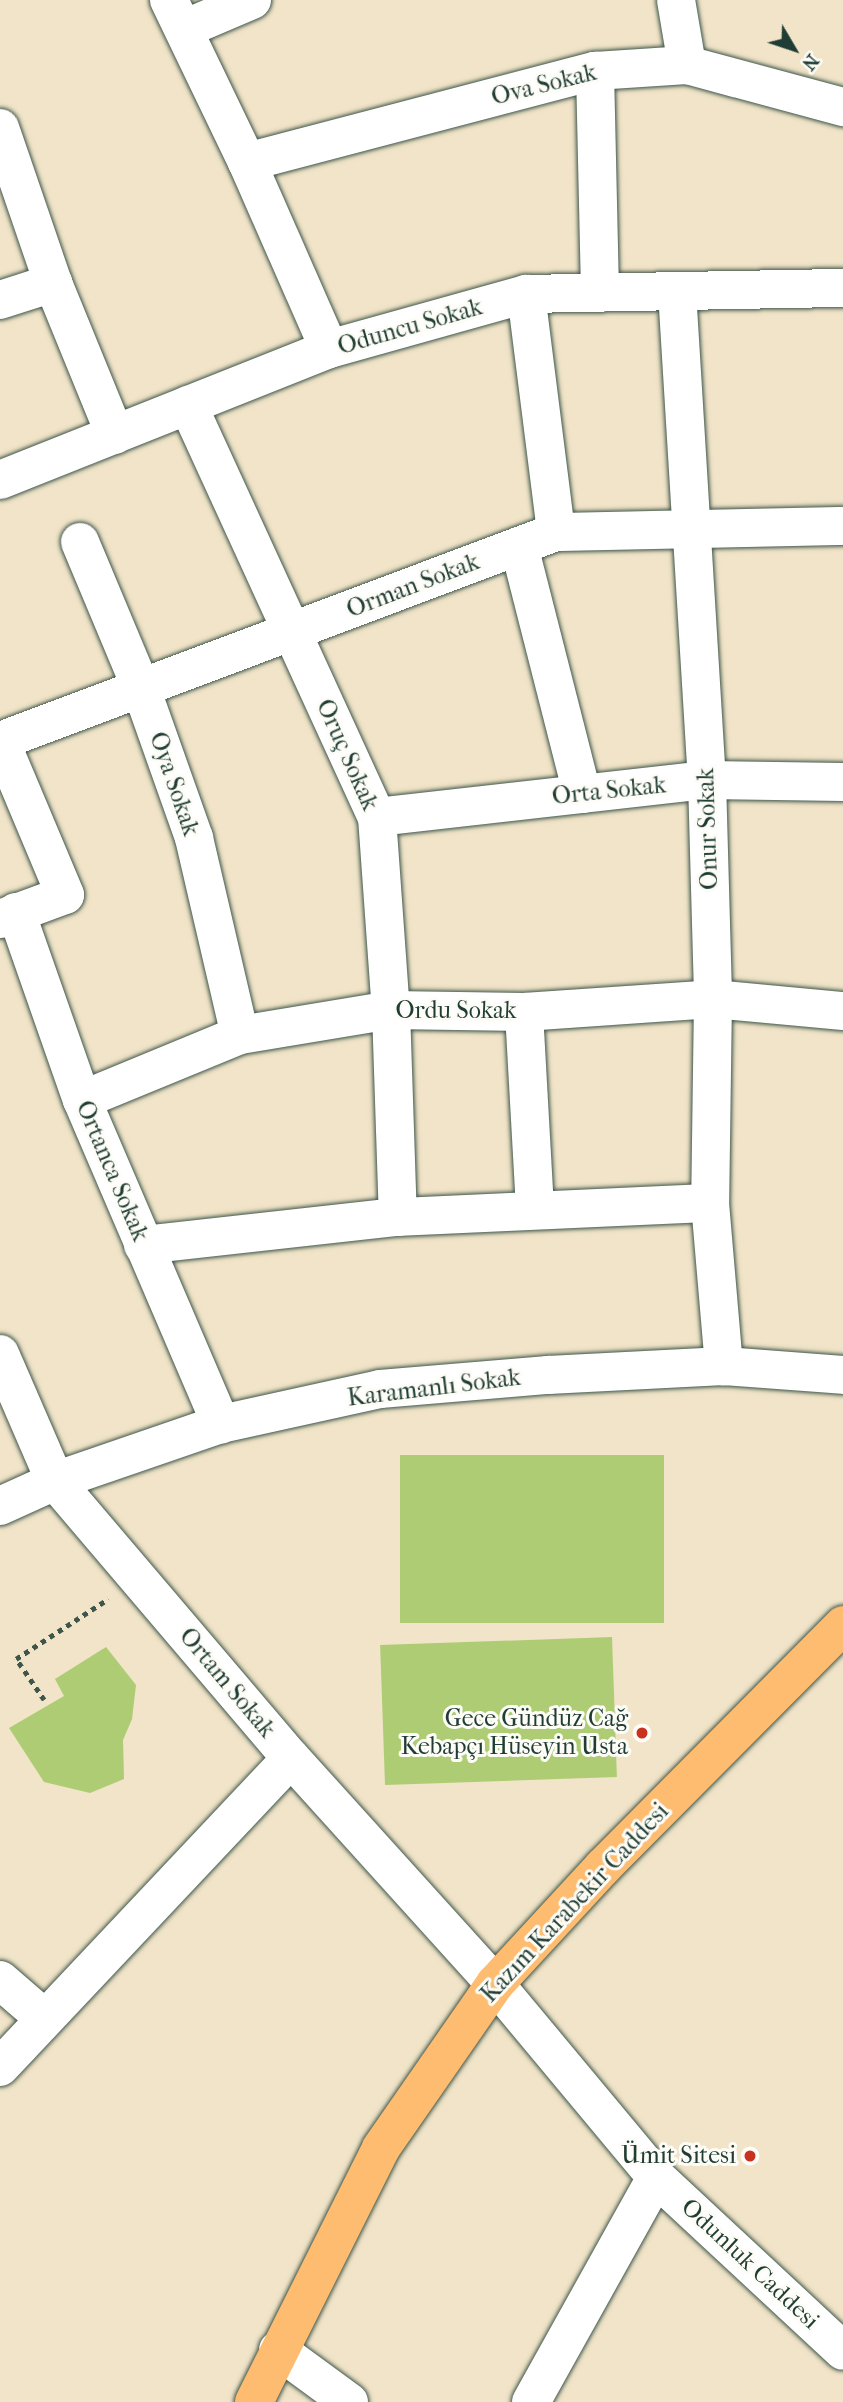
<!DOCTYPE html>
<html>
<head>
<meta charset="utf-8">
<style>
  body { margin:0 }
  #map { position:relative; width:843px; height:2402px; overflow:hidden; background:#f1e4c8; font-family:"IM FELL French Canon",serif }
  div>[style] { position:absolute }
  .green>* { inset:0; background:#adcc74; transform-origin:0 0 }
  .path>* { height:4.5px; margin-top:-2.25px; transform-origin:0; background:repeating-linear-gradient(90deg,#3e564a 0 5px,transparent 0 10px) }
  .roads { filter:drop-shadow(0 0 2px #3e564a) drop-shadow(0 0 2px #3e564a) }
  .minor>* { height:38px; margin:-19px; padding:0 19px; transform-origin:19px; border-radius:19px; background:#fff }
  .major>* { height:38px; margin:-19px; padding:0 19px; transform-origin:19px; border-radius:19px; background:#febc70 }
  .dots>* { width:19px; height:19px; translate:-50% -50%; box-sizing:border-box; border:4px solid #fdfcf7; border-radius:50% }
  span { translate:-50% -50%; white-space:nowrap; text-align:center; line-height:1.15; -webkit-text-stroke:6px #fdfcf7; paint-order:stroke }
  .street-label { font-size:24px; color:#1f3d34 }
  .poi-label { font-size:24px; color:#1f3d34 }
  .right { translate:-100% -50%; text-align:right }
  .north { position:absolute; left:759px; top:14px; width:70px; height:70px; -webkit-text-stroke:5px #fdfcf7; paint-order:stroke; rotate:129deg; font-size:19px; font-weight:700; line-height:28px; text-align:center; color:#1f3d34 }
  .north::after { content:''; display:block; margin:auto; width:24px; height:32px; background:#1f3d34; clip-path:polygon(50% 0,100% 100%,50% 72%,0 100%) }
</style>
</head>
<body>
<div id="map">
  <div class="green">
    <div style="left:400px;top:1455px;width:264px;height:168px"></div>
    <div style="left:612px;top:1637px;width:140px;height:232px;rotate:88deg"></div>
    <div style="clip-path:polygon(106px 1647px,136px 1685px,132px 1719px,123px 1740px,124px 1779px,90px 1793px,44px 1782px,9px 1728px,64px 1696px,55px 1679px)"></div>
  </div>
  <div class="path">
    <div style="left:44px;top:1700px;width:50px;rotate:-124.3deg"></div>
    <div style="left:16px;top:1659px;width:110px;rotate:-33.1deg"></div>
  </div>
  <div class="roads">
    <div class="minor">
      <div style="left:169px;top:0;width:180px;rotate:64.3deg"></div>
      <div style="left:247px;top:162px;width:204px;rotate:66.3deg"></div>
      <div style="left:676px;top:0;width:66px;rotate:80.4deg"></div>
      <div style="left:184px;top:29px;width:74px;rotate:-23.1deg"></div>
      <div style="left:595px;top:71px;width:222px;rotate:88.7deg"></div>
      <div style="left:0;top:128px;width:164px;rotate:71.1deg"></div>
      <div style="left:53px;top:283px;width:164px;rotate:67.8deg"></div>
      <div style="left:247px;top:162px;width:360px;rotate:-14.7deg"></div>
      <div style="left:595px;top:71px;width:92px;rotate:-3.7deg"></div>
      <div style="left:687px;top:65px;width:162px;rotate:15.1deg"></div>
      <div style="left:677px;top:291px;width:490px;rotate:86.5deg"></div>
      <div style="left:707px;top:780px;width:219px;rotate:88.4deg"></div>
      <div style="left:713px;top:999px;width:204px;rotate:90.8deg"></div>
      <div style="left:710px;top:1203px;width:164px;rotate:85.1deg"></div>
      <div style="left:526px;top:294px;width:240px;rotate:82.8deg"></div>
      <div style="left:0;top:300px;width:56px;rotate:-17.8deg"></div>
      <div style="left:188px;top:405px;width:453px;rotate:65.4deg"></div>
      <div style="left:377px;top:817px;width:194px;rotate:85.9deg"></div>
      <div style="left:391px;top:1010px;width:207px;rotate:88.1deg"></div>
      <div style="left:0;top:480px;width:354px;rotate:-21.7deg"></div>
      <div style="left:329px;top:349px;width:205px;rotate:-15.6deg"></div>
      <div style="left:526px;top:294px;width:317px;rotate:-1.1deg"></div>
      <div style="left:80px;top:542px;width:158px;rotate:67.3deg"></div>
      <div style="left:141px;top:688px;width:159px;rotate:70.5deg"></div>
      <div style="left:194px;top:838px;width:202px;rotate:76.9deg"></div>
      <div style="left:519px;top:546px;width:256px;rotate:75.7deg"></div>
      <div style="left:0;top:740px;width:168px;rotate:67.2deg"></div>
      <div style="left:65px;top:895px;width:69px;rotate:159.7deg"></div>
      <div style="left:0;top:741px;width:594px;rotate:-20.6deg"></div>
      <div style="left:556px;top:532px;width:287px;rotate:-1.2deg"></div>
      <div style="left:377px;top:817px;width:332px;rotate:-6.4deg"></div>
      <div style="left:707px;top:780px;width:136px;rotate:0.8deg"></div>
      <div style="left:16px;top:912px;width:199px;rotate:70.7deg"></div>
      <div style="left:82px;top:1100px;width:353px;rotate:66.8deg"></div>
      <div style="left:524px;top:1012px;width:197px;rotate:86.8deg"></div>
      <div style="left:82px;top:1100px;width:171px;rotate:-22.4deg"></div>
      <div style="left:240px;top:1035px;width:153px;rotate:-9.4deg"></div>
      <div style="left:391px;top:1010px;width:133px;rotate:0.9deg"></div>
      <div style="left:524px;top:1012px;width:189px;rotate:-3.9deg"></div>
      <div style="left:713px;top:999px;width:131px;rotate:5.3deg"></div>
      <div style="left:143px;top:1245px;width:257px;rotate:-6.3deg"></div>
      <div style="left:398px;top:1217px;width:312px;rotate:-2.6deg"></div>
      <div style="left:0;top:1354px;width:138px;rotate:66.6deg"></div>
      <div style="left:55px;top:1481px;width:364px;rotate:49.6deg"></div>
      <div style="left:291px;top:1758px;width:304px;rotate:47.9deg"></div>
      <div style="left:495px;top:1984px;width:251px;rotate:50.2deg"></div>
      <div style="left:656px;top:2177px;width:255px;rotate:42.9deg"></div>
      <div style="left:0;top:1506px;width:60px;rotate:-24.4deg"></div>
      <div style="left:55px;top:1481px;width:176px;rotate:-19deg"></div>
      <div style="left:221px;top:1424px;width:163px;rotate:-12.4deg"></div>
      <div style="left:380px;top:1389px;width:169px;rotate:-4.8deg"></div>
      <div style="left:548px;top:1375px;width:176px;rotate:-2.9deg"></div>
      <div style="left:724px;top:1366px;width:119px;rotate:4.3deg"></div>
      <div style="left:0;top:1980px;width:58px;rotate:40.8deg"></div>
      <div style="left:0;top:2067px;width:424px;rotate:-46.7deg"></div>
      <div style="left:278px;top:2350px;width:88px;rotate:36.2deg"></div>
      <div style="left:531px;top:2402px;width:257px;rotate:-60.9deg"></div>
    </div>
    <div class="major">
      <div style="left:254px;top:2402px;width:284px;rotate:-63.4deg"></div>
      <div style="left:381px;top:2148px;width:200px;rotate:-55.2deg"></div>
      <div style="left:495px;top:1984px;width:159px;rotate:-47.3deg"></div>
      <div style="left:603px;top:1867px;width:341px;rotate:-45.2deg"></div>
    </div>
  </div>
  <div class="dots">
    <div style="left:642px;top:1733px;background:#c8321e"></div>
    <div style="left:750px;top:2156px;background:#c8321e"></div>
  </div>
  <div class="street-label">
    <span style="left:544px;top:85px;rotate:-14deg">Ova Sokak</span>
    <span style="left:410px;top:327px;rotate:-16deg">Oduncu Sokak</span>
    <span style="left:413px;top:586px;rotate:-21deg">Orman Sokak</span>
    <span style="left:347px;top:755px;rotate:66deg">Oruç Sokak</span>
    <span style="left:174px;top:784px;rotate:71deg">Oya Sokak</span>
    <span style="left:609px;top:791px;rotate:-6deg">Orta Sokak</span>
    <span style="left:708px;top:829px;rotate:-92deg">Onur Sokak</span>
    <span style="left:456px;top:1011px">Ordu Sokak</span>
    <span style="left:112px;top:1171px;rotate:67deg">Ortanca Sokak</span>
    <span style="left:434px;top:1388px;rotate:-7deg">Karamanlı Sokak</span>
    <span style="left:227px;top:1683px;rotate:50deg">Ortam Sokak</span>
    <span style="left:575px;top:1903px;rotate:-47deg">Kazım Karabekir Caddesi</span>
    <span style="left:750px;top:2264px;rotate:43deg">Odunluk Caddesi</span>
  </div>
  <div class="poi-label">
    <span class="right" style="left:628px;top:1733px">Gece Gündüz Cağ<br>Kebapçı Hüseyin Usta</span>
    <span class="right" style="left:736px;top:2156px">Ümit Sitesi</span>
  </div>
  <div class="north">N</div>
</div>
</body>
</html>
